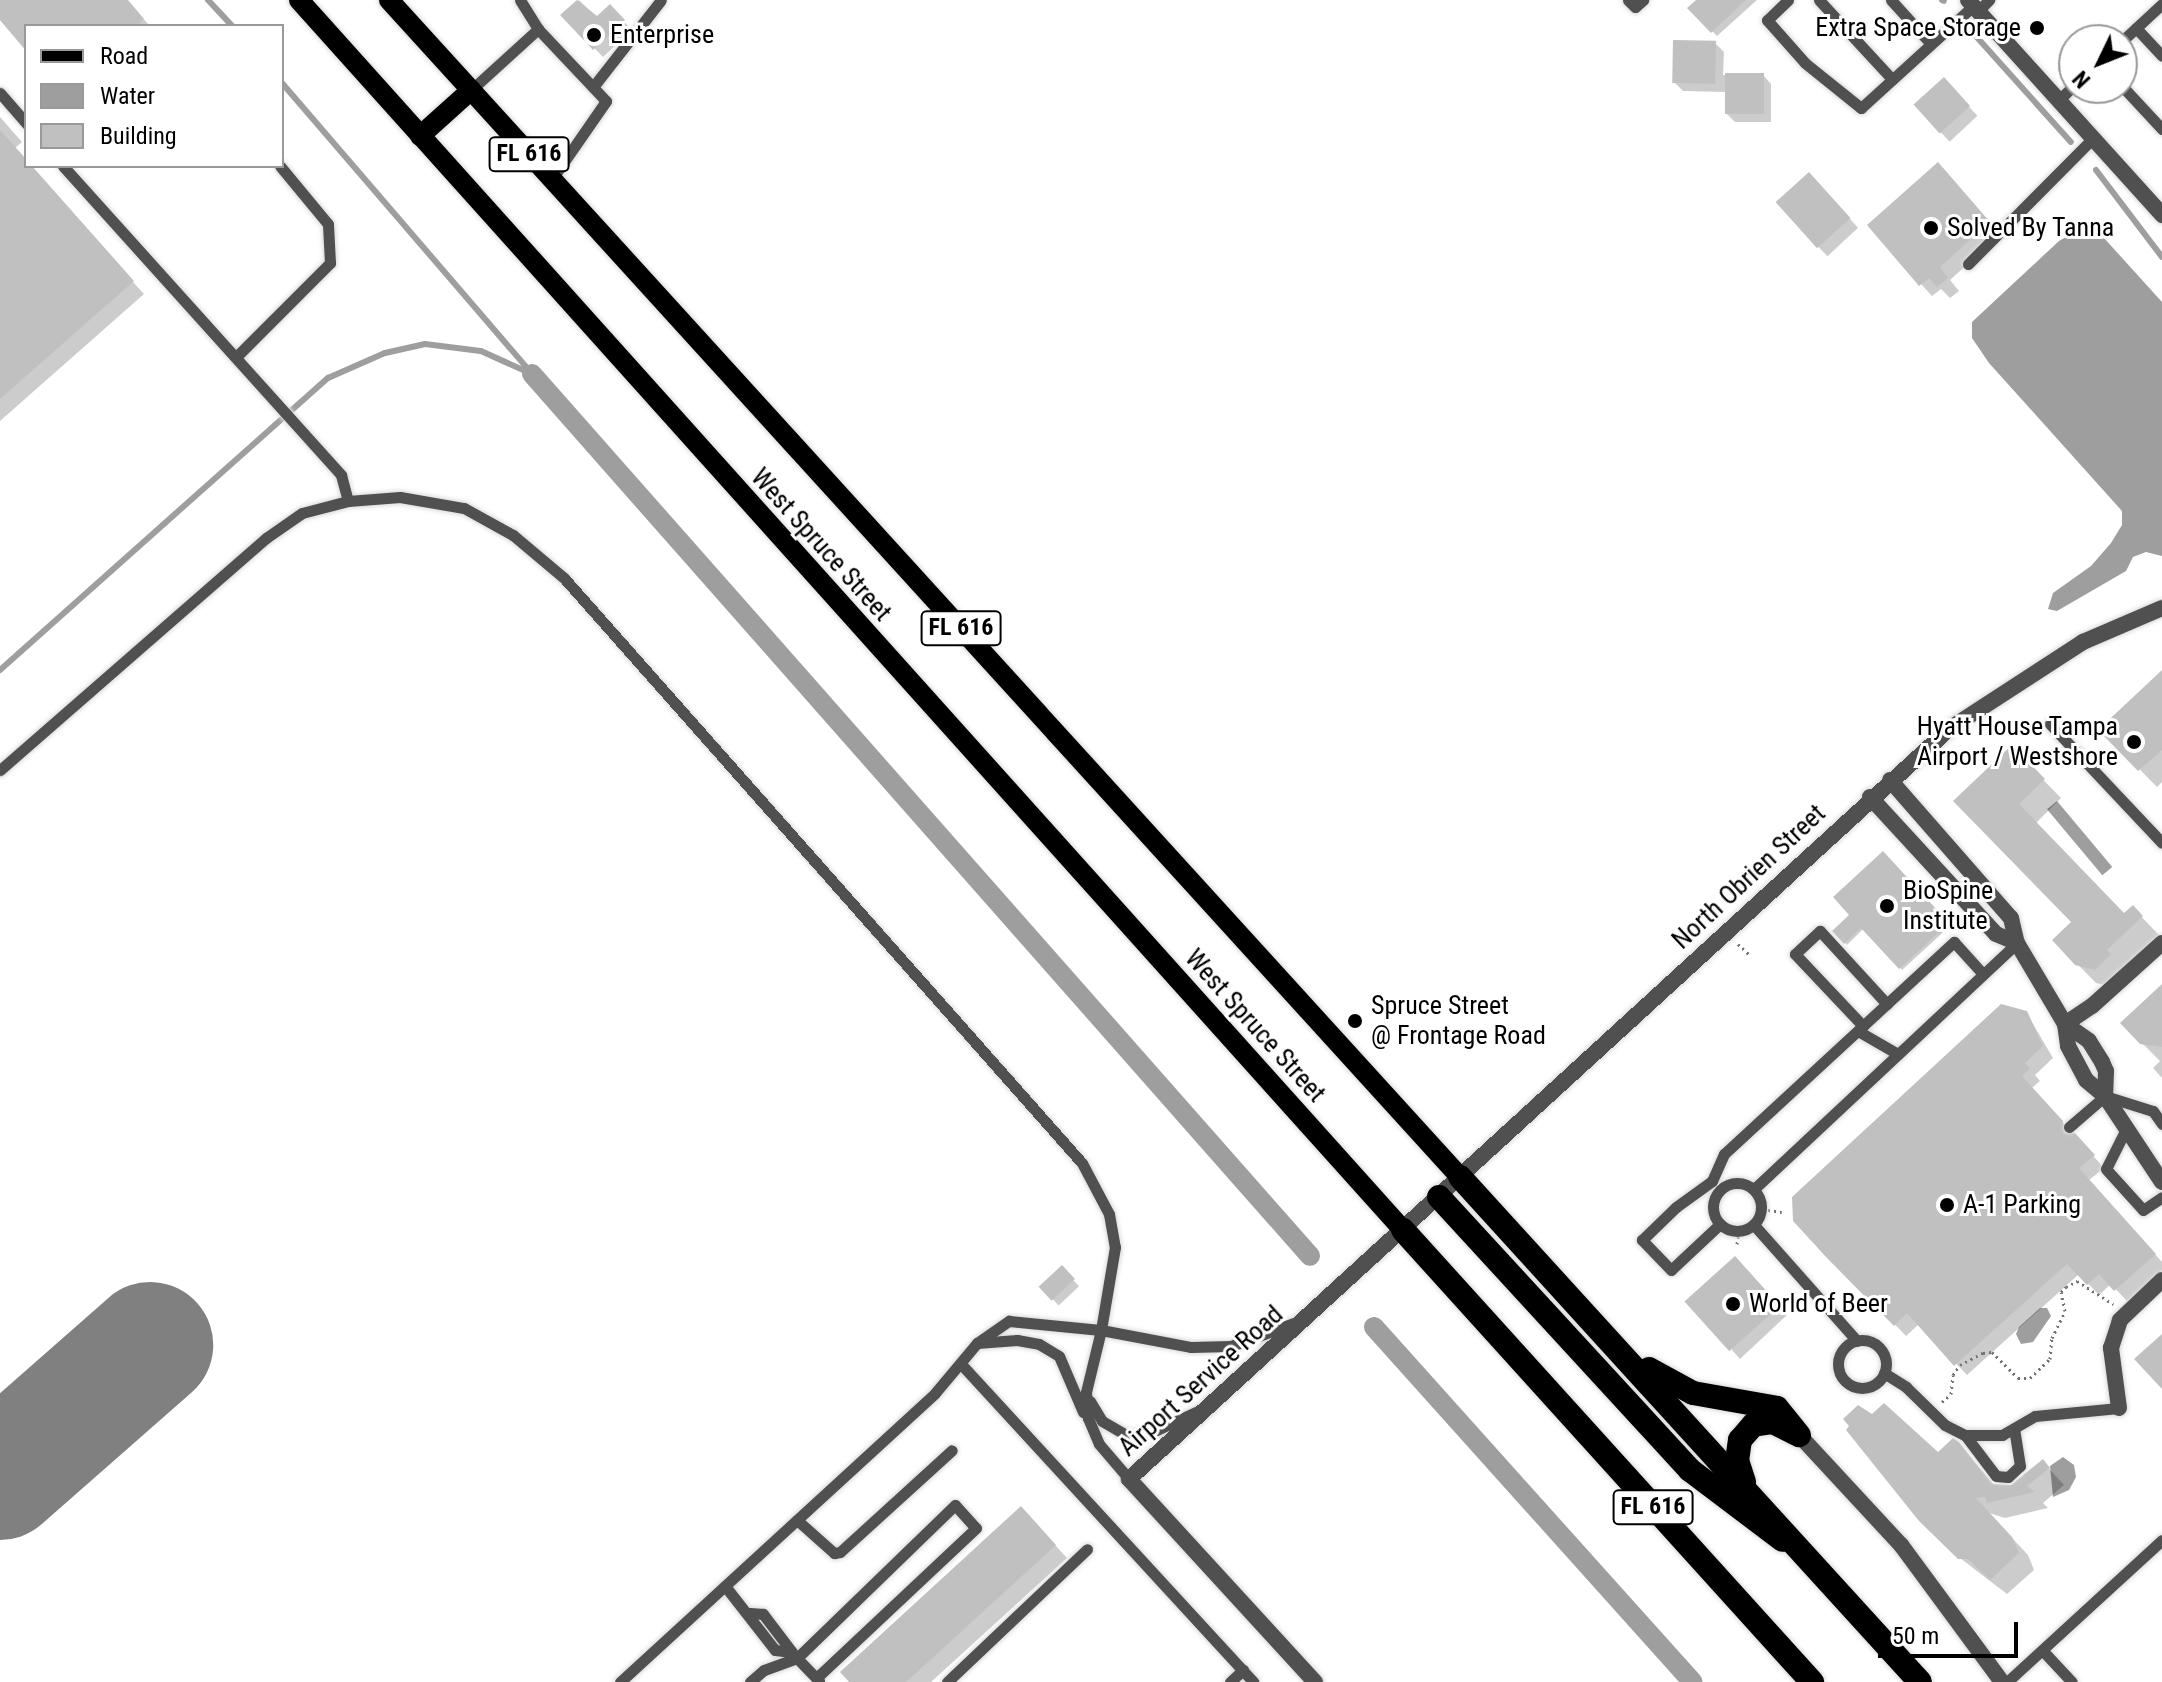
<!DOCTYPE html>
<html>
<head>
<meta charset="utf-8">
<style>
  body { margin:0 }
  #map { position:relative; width:2162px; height:1682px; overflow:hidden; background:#fff; font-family:"Roboto Condensed",sans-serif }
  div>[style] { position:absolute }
  .water>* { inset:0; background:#9e9e9e; transform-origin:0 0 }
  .shadow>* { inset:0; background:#0003; transform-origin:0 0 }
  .stream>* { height:6px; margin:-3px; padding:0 3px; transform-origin:3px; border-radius:3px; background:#9e9e9e }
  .canal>* { height:20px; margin:-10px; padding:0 10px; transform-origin:10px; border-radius:10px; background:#9e9e9e }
  .runway>* { height:126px; margin:-63px; padding:0 63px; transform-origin:63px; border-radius:63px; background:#808080 }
  .building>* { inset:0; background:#c0c0c0; transform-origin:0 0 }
  .path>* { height:3px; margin-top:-1.5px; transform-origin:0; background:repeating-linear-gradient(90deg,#727272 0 2px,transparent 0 6px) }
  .roads { filter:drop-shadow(0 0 2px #dbdbdb) drop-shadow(0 0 2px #dbdbdb) }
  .service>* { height:11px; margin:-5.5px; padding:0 5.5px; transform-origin:5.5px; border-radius:5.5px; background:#505050 }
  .service>.ring { margin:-5.5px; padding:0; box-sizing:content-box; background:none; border:11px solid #505050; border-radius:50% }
  .minor>* { height:16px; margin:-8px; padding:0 8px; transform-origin:8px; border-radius:8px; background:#505050 }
  .tertiary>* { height:16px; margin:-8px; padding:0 8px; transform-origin:8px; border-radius:8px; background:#505050 }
  .primary>* { height:20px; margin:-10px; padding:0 10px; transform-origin:10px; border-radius:10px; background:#000 }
  .motorway>* { height:24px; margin:-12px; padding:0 12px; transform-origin:12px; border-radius:12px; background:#000 }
  .dots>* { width:22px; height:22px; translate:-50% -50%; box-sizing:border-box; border:4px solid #fff; border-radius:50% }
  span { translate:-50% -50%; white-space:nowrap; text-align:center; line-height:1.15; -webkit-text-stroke:6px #fff; paint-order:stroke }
  .shield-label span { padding:2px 6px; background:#fff; border:2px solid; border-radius:6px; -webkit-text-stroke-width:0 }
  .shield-label { font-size:24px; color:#000; font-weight:700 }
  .poi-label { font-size:26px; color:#000 }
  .right { translate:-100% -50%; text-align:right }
  .left { translate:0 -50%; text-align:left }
  .street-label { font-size:26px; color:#000 }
  .legend { position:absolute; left:24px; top:24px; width:260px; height:144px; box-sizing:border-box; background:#fff; border:2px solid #999; margin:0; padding:10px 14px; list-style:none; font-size:24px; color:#000 }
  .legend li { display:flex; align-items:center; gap:16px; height:40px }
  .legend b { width:40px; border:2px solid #999 }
  .north { position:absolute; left:2058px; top:24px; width:80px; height:80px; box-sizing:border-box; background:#fff; border:2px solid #999; border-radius:50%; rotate:227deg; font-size:22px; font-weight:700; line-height:32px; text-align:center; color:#000 }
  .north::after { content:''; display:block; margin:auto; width:28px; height:36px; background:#000; clip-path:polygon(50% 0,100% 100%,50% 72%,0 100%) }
  .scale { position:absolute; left:1878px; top:1622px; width:140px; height:36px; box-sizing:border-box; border:4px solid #000; border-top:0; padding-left:10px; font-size:24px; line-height:28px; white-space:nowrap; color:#000; -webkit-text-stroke:6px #fff; paint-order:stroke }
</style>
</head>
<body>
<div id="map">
  <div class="water">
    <div style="clip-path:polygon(2094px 227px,2162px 302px,2162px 556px,2146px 552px,2133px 557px,2126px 571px,2057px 611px,2048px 609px,2053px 593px,2091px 566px,2111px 543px,2122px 525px,2122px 511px,1989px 363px,1972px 338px,1972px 322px,2059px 241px,2081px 228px)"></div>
    <div style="left:2057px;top:801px;width:86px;height:13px;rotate:50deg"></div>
    <div style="clip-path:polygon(2040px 1308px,2047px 1308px,2051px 1316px,2033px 1342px,2021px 1344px,2016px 1334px,2019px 1327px)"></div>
    <div style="clip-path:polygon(2063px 1457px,2074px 1465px,2076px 1477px,2069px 1490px,2053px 1497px,2050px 1466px)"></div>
  </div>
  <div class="shadow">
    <div style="clip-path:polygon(0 0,126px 0,150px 26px,26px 26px,26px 51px,0 20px)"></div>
    <div style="clip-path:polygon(579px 0,597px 18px,610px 7px,632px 30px,603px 57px,563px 15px)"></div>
    <div style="clip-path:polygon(1698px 0,1757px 0,1717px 36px,1690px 8px)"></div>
    <div style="clip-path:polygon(1715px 43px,1724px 52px,1723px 75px,1763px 75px,1771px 84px,1771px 122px,1735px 122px,1726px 113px,1727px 92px,1683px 91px,1674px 82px)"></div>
    <div style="left:1944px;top:80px;width:49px;height:38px;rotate:47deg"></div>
    <div style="clip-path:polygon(0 117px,22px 142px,15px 148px,26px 166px,144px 294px,0 421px)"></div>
    <div style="left:1809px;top:175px;width:72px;height:42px;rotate:47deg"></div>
    <div style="clip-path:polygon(1950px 176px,2000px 235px,1950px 280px,1959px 291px,1950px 298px,1941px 289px,1932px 296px,1921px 284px)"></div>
    <div style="clip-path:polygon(2162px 673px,2162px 782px,2157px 787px,2101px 730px)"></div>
    <div style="clip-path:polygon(2011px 747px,2061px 798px,2036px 823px,2125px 915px,2133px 908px,2159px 935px,2124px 969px,2113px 987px,2096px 983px,2054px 940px,2073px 922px,1956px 801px)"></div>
    <div style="clip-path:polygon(1883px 854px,1950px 926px,1902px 970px,1864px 928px,1847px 945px,1835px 931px,1852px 915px)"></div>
    <div style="clip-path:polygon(2162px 986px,2162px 1078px,2153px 1068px,2160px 1061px,2142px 1043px)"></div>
    <div style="clip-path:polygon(2026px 1012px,2053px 1058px,2035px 1075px,2040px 1081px,2032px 1088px,2104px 1168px,2089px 1180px,2162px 1262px,2162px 1270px,2127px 1301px,2111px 1284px,2099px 1295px,2079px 1274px,1967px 1375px,1919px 1324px,1906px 1336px,1795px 1220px)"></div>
    <div style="left:1062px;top:1268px;width:25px;height:28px;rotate:47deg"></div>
    <div style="clip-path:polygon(1743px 1268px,1787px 1315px,1740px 1359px,1732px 1350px)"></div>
    <div style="clip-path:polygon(1884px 1405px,1938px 1455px,1958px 1443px,1995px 1486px,2012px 1487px,2043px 1462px,2064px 1485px,2043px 1503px,2048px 1508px,2005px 1518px,1989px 1513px,2028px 1555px,2034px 1570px,2007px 1594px,1960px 1558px,1872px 1417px)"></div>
    <div style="clip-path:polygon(1032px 1520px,1067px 1558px,931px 1682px,852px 1682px)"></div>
  </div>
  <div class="stream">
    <div style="left:208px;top:0;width:35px;rotate:47deg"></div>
    <div style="left:1942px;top:0;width:2px;rotate:27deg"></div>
    <div style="left:1974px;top:34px;width:145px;rotate:48.1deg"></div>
    <div style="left:282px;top:83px;width:380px;rotate:49.3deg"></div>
    <div style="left:2096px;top:170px;width:109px;rotate:52.8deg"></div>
    <div style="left:0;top:670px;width:439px;rotate:-41.7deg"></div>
    <div style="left:328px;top:378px;width:62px;rotate:-23.7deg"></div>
    <div style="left:385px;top:353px;width:41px;rotate:-12.7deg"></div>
    <div style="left:425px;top:344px;width:56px;rotate:7.1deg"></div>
    <div style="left:481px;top:351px;width:56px;rotate:24.3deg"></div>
  </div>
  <div class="canal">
    <div style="left:532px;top:374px;width:1176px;rotate:48.58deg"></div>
    <div style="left:1374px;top:1327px;width:477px;rotate:48.1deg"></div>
  </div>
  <div class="runway">
    <div style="left:0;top:1477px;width:200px;rotate:-41.3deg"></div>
  </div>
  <div class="building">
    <div style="clip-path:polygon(0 0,128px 0,144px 19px,136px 26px,26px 26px,26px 50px,0 20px)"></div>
    <div style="clip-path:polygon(577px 0,597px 16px,610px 4px,625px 20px,593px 50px,560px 15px)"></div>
    <div style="clip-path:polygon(1696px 0,1746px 0,1711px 33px,1687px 8px)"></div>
    <div style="left:1673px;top:40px;width:43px;height:43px;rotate:1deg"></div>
    <div style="left:1725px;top:73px;width:39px;height:41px"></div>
    <div style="left:1944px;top:77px;width:39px;height:41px;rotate:48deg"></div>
    <div style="clip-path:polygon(0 130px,26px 159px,26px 166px,32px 166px,134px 281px,0 399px)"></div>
    <div style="clip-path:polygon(1938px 162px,1990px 222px,1940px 267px,1948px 278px,1937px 287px,1929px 278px,1919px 286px,1867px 225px)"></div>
    <div style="left:1809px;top:172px;width:62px;height:45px;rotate:48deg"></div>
    <div style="clip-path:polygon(2162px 670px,2162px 750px,2138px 771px,2098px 730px)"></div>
    <div style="clip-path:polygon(2012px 745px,2045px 779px,2019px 804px,2124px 913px,2133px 905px,2143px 916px,2107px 950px,2111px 954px,2095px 970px,2075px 965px,2052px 940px,2071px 922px,1953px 801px)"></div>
    <div style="clip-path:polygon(1883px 851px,1949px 923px,1899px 969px,1861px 928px,1844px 944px,1832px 931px,1849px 915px,1833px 897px)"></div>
    <div style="clip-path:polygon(2162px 984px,2162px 1047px,2140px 1044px,2120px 1023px)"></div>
    <div style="clip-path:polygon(2001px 1004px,2027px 1011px,2043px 1046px,2025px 1063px,2030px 1069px,2022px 1076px,2063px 1121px,2063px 1133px,2075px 1133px,2095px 1155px,2079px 1168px,2156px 1254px,2114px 1291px,2099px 1274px,2087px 1285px,2067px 1264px,1954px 1366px,1907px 1313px,1894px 1326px,1827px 1258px,1793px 1221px,1792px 1197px)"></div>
    <div style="left:1735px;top:1256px;width:67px;height:68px;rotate:48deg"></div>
    <div style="left:1062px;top:1265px;width:19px;height:32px;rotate:47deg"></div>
    <div style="clip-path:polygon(2162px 1334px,2162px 1389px,2134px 1359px)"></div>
    <div style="clip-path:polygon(1884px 1403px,1938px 1452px,1953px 1438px,1959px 1442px,1992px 1484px,2011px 1485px,2043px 1459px,2050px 1468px,2027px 1486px,2035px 1492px,1987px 1503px,1985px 1497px,1976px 1498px,2012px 1537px,2019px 1553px,1990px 1580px,1968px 1559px,1958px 1559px,1919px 1521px,1846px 1430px,1849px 1426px,1843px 1419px,1858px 1405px,1872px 1414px)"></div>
    <div style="clip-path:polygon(1021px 1506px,1056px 1545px,906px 1682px,849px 1682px,840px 1672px)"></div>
  </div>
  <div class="path">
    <div style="left:1738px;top:944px;width:16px;rotate:43deg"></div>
    <div style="left:1762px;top:1209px;width:20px;rotate:9deg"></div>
    <div style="left:1737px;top:1244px;width:12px;rotate:-81deg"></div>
    <div style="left:1942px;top:1402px;width:12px;rotate:-42deg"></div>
    <div style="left:1951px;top:1394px;width:19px;rotate:-84deg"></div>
    <div style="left:1953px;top:1375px;width:12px;rotate:-55deg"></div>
    <div style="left:1960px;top:1365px;width:26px;rotate:-28deg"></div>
    <div style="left:1983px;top:1353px;width:9px;rotate:-6deg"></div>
    <div style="left:1992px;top:1352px;width:37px;rotate:45deg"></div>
    <div style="left:2018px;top:1378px;width:12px"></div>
    <div style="left:2030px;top:1378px;width:28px;rotate:-44deg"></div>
    <div style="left:2050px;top:1359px;width:21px;rotate:-85deg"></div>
    <div style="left:2052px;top:1338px;width:30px;rotate:-64deg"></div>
    <div style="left:2065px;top:1311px;width:19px;rotate:-102deg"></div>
    <div style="left:2061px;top:1292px;width:7px;rotate:-45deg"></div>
    <div style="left:2066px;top:1287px;width:13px;rotate:-29deg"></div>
    <div style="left:2077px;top:1281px;width:43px;rotate:32.6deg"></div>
  </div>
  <div class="roads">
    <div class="service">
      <div style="left:520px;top:0;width:34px;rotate:58deg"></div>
      <div style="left:538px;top:29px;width:99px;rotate:46.6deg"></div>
      <div style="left:606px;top:101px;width:95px;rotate:124.7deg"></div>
      <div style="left:1628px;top:0;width:10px;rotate:45deg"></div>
      <div style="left:1635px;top:7px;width:11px;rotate:-41deg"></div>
      <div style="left:1788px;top:0;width:29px;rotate:136deg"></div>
      <div style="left:1767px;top:20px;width:57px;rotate:48.5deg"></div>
      <div style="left:1805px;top:63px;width:72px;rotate:38.8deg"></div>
      <div style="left:1861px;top:108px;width:151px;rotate:-42.3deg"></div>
      <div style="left:1819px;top:0;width:108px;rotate:47.3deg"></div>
      <div style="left:1891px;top:0;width:59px;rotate:47.7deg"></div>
      <div style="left:1978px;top:11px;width:16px;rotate:-45deg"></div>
      <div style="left:2136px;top:28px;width:38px;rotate:47deg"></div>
      <div style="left:2122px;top:41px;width:54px;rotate:-42.8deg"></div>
      <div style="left:2122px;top:86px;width:59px;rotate:47.1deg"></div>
      <div style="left:593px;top:87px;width:110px;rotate:-52deg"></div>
      <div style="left:471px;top:90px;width:91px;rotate:-42.3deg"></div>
      <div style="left:0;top:93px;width:40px;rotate:49deg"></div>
      <div style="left:2059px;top:100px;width:21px;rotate:-45deg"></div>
      <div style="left:63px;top:166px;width:416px;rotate:48deg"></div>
      <div style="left:341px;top:475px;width:27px;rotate:75deg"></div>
      <div style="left:1968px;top:264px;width:177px;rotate:-45.2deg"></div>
      <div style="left:236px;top:357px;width:133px;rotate:-45deg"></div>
      <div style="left:330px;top:263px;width:39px;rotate:-93deg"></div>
      <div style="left:328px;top:224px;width:75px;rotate:-129.6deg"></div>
      <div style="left:2050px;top:724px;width:163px;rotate:46.7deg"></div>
      <div style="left:0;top:770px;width:353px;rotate:-41.1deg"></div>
      <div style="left:266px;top:538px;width:44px;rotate:-34.8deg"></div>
      <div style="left:302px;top:513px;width:48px;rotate:-14.6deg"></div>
      <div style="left:348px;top:501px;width:52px;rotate:-4.4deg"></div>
      <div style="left:400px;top:497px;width:65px;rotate:9.8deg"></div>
      <div style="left:464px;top:508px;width:56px;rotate:28.9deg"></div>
      <div style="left:513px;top:535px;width:67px;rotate:40.1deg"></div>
      <div style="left:564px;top:578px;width:781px;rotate:48.48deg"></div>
      <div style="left:1082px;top:1163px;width:58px;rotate:62.1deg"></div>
      <div style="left:1109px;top:1214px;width:34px;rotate:80deg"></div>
      <div style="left:1115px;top:1247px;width:84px;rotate:99.6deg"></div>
      <div style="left:1101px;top:1330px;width:92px;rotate:10.7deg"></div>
      <div style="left:1191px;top:1347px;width:40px;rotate:-1.4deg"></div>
      <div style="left:1231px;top:1346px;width:67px;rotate:-20.1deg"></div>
      <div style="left:1863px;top:1026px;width:99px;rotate:-133.4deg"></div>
      <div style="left:1795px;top:954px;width:34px;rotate:-43deg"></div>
      <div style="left:1820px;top:931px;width:99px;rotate:47.5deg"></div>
      <div style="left:1858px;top:1031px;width:46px;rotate:29.9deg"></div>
      <div style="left:2069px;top:1127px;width:48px;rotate:-40.7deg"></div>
      <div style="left:2105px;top:1096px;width:50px;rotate:17.4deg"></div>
      <div style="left:2153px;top:1111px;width:16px;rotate:55deg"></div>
      <div style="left:2125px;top:1131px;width:42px;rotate:116.6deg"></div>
      <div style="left:2106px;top:1169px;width:55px;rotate:47.9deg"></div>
      <div style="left:2143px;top:1210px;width:23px;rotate:-34deg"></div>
      <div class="ring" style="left:1713px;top:1183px;width:37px;height:37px"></div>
      <div style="left:1754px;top:1189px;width:360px;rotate:-43.1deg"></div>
      <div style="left:1720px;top:1224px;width:67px;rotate:136.8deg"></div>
      <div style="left:1671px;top:1270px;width:42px;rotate:-134deg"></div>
      <div style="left:1642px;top:1240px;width:47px;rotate:-44.1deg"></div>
      <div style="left:1676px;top:1207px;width:44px;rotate:-35.8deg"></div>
      <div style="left:1712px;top:1181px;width:30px;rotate:-66deg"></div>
      <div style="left:1724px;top:1154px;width:313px;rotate:-42.7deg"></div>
      <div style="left:1954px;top:942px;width:43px;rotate:47.8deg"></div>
      <div style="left:1754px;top:1225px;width:155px;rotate:48.4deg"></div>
      <div class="ring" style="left:1838px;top:1340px;width:37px;height:37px"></div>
      <div style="left:977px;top:1343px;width:40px;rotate:-4.3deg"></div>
      <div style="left:1017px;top:1340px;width:22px;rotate:10deg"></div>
      <div style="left:1039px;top:1344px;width:23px;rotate:31deg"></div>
      <div style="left:1059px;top:1356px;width:61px;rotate:66.8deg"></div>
      <div style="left:961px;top:1364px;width:432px;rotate:47.4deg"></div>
      <div style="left:1884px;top:1373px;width:26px;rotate:32deg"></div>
      <div style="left:1906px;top:1387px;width:54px;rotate:44.3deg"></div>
      <div style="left:1945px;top:1425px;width:22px;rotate:27deg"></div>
      <div style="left:1965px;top:1435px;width:37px"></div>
      <div style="left:2002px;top:1435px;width:38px;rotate:-30deg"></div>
      <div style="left:2035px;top:1416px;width:84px;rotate:-5.4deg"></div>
      <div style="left:1090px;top:1401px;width:23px;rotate:59deg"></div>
      <div style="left:1102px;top:1421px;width:30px;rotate:30deg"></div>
      <div style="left:1128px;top:1436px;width:22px;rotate:-8deg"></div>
      <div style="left:1150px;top:1433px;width:51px;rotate:-24.5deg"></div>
      <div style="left:1965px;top:1435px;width:51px;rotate:52.9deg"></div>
      <div style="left:1996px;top:1476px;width:12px;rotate:5deg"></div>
      <div style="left:2008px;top:1477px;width:16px;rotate:-43deg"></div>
      <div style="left:2020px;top:1466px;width:38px;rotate:-99deg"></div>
      <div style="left:797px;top:1520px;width:50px;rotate:41.7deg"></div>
      <div style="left:834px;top:1553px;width:6px;rotate:-9deg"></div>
      <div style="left:840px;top:1552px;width:151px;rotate:-42.3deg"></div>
      <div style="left:725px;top:1586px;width:81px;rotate:52deg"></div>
      <div style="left:775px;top:1650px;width:17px;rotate:7deg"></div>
      <div style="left:792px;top:1652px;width:48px;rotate:-127.3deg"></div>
      <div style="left:763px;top:1614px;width:13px;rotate:-176deg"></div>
      <div style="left:2043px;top:1651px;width:42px;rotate:46.9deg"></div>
      <div style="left:792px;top:1653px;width:39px;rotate:46deg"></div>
      <div style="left:620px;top:1682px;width:427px;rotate:-42.5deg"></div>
      <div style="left:935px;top:1393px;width:65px;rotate:-50deg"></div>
      <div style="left:977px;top:1343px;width:39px;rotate:-35deg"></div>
      <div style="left:1009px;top:1321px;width:92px;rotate:5.6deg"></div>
      <div style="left:1101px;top:1330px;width:64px;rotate:103.6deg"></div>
      <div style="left:1086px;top:1392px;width:26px;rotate:86deg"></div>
      <div style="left:1088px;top:1418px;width:28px;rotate:67deg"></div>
      <div style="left:1099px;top:1444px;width:46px;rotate:49.4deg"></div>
      <div style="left:750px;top:1682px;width:18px;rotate:-41deg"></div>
      <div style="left:764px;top:1670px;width:35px;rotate:-20deg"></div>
      <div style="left:797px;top:1658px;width:220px;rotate:-44.1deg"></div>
      <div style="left:955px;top:1505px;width:31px;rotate:48deg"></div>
      <div style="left:976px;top:1528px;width:219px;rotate:136.8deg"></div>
      <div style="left:947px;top:1682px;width:193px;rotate:-43.5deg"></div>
      <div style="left:1230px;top:1682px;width:18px;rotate:-43deg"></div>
      <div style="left:2007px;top:1682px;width:210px;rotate:-42.5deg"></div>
    </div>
    <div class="minor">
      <div style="left:1890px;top:780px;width:184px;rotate:48.8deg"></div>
      <div style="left:2011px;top:918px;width:26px;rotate:77deg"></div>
      <div style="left:2017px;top:943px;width:94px;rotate:59.3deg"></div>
      <div style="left:2065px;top:1024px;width:22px;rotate:82deg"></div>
      <div style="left:2068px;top:1046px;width:38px;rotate:62deg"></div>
      <div style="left:2086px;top:1080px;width:25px;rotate:40deg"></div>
      <div style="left:2105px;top:1096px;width:103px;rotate:56.5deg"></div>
      <div style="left:1870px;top:797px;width:186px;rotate:47.4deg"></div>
      <div style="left:1996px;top:934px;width:23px;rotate:23deg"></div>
      <div style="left:2065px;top:1024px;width:32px;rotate:-34deg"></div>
      <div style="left:2092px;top:1006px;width:94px;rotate:-42deg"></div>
      <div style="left:2065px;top:1024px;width:29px;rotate:35deg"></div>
      <div style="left:2089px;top:1041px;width:25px;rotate:58deg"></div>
      <div style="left:2102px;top:1062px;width:10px;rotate:66deg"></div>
      <div style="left:2106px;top:1071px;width:25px;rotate:92deg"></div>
      <div style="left:2119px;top:1408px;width:61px;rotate:-97.6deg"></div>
      <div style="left:2111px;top:1348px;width:29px;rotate:-72deg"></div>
      <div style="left:2120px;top:1320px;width:58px;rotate:-43.6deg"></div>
      <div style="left:1799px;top:1435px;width:150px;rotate:47.2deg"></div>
      <div style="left:1901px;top:1545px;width:170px;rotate:53.6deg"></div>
    </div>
    <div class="tertiary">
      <div style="left:1968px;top:0;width:290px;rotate:47.9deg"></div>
      <div style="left:1315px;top:1682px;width:275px;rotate:-132.5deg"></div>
      <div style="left:1129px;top:1479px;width:1111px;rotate:-42.45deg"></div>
      <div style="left:1949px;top:729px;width:160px;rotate:-33deg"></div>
      <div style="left:2083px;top:642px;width:86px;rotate:-23.3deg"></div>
    </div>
    <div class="primary">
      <div style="left:299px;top:0;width:1653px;rotate:48.09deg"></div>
      <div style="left:389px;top:0;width:1591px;rotate:47.7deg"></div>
      <div style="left:420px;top:136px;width:69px;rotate:-42deg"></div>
    </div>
    <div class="motorway">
      <div style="left:1460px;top:1177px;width:683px;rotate:47.67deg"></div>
      <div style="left:1439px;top:1197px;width:371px;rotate:47.4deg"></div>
      <div style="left:1690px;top:1470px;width:116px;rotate:37deg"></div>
      <div style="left:1403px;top:1230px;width:610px;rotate:47.86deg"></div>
      <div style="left:1649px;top:1369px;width:50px;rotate:28.6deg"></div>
      <div style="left:1693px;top:1393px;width:85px;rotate:10.1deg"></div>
      <div style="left:1777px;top:1408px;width:35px;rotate:51deg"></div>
      <div style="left:1744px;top:1482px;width:22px;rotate:-108deg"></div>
      <div style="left:1737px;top:1461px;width:21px;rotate:-82deg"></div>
      <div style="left:1740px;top:1440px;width:20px;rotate:-49deg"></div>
      <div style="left:1753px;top:1425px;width:20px;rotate:-9deg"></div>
      <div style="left:1773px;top:1422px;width:25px;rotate:27deg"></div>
    </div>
  </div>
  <div class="dots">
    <div style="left:2037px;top:28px;background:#000"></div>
    <div style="left:594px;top:35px;background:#000"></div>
    <div style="left:1931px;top:228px;background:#000"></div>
    <div style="left:2134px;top:742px;background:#000"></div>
    <div style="left:1887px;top:906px;background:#000"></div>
    <div style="left:1355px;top:1021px;background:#000"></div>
    <div style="left:1947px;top:1205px;background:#000"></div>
    <div style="left:1733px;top:1304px;background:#000"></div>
  </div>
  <div class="shield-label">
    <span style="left:529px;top:154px">FL 616</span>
    <span style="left:961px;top:628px">FL 616</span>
    <span style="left:1653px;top:1507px">FL 616</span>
  </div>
  <div class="poi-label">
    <span class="right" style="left:2021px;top:28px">Extra Space Storage</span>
    <span class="left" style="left:610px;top:35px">Enterprise</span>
    <span class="left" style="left:1947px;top:228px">Solved By Tanna</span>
    <span class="right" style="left:2118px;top:742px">Hyatt House Tampa<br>Airport / Westshore</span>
    <span class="left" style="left:1903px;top:906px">BioSpine<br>Institute</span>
    <span class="left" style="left:1371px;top:1021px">Spruce Street<br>@ Frontage Road</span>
    <span class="left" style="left:1963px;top:1205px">A-1 Parking</span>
    <span class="left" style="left:1749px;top:1304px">World of Beer</span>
  </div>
  <div class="street-label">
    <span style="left:821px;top:545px;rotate:48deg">West Spruce Street</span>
    <span style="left:1749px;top:877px;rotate:-43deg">North Obrien Street</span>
    <span style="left:1255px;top:1026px;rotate:48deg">West Spruce Street</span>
    <span style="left:1201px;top:1381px;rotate:-42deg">Airport Service Road</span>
  </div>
  <ul class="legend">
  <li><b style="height:10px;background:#000"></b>Road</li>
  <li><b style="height:22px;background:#9e9e9e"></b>Water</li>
  <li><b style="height:22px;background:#c0c0c0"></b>Building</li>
  </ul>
  <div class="north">N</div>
  <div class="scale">50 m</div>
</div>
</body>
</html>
